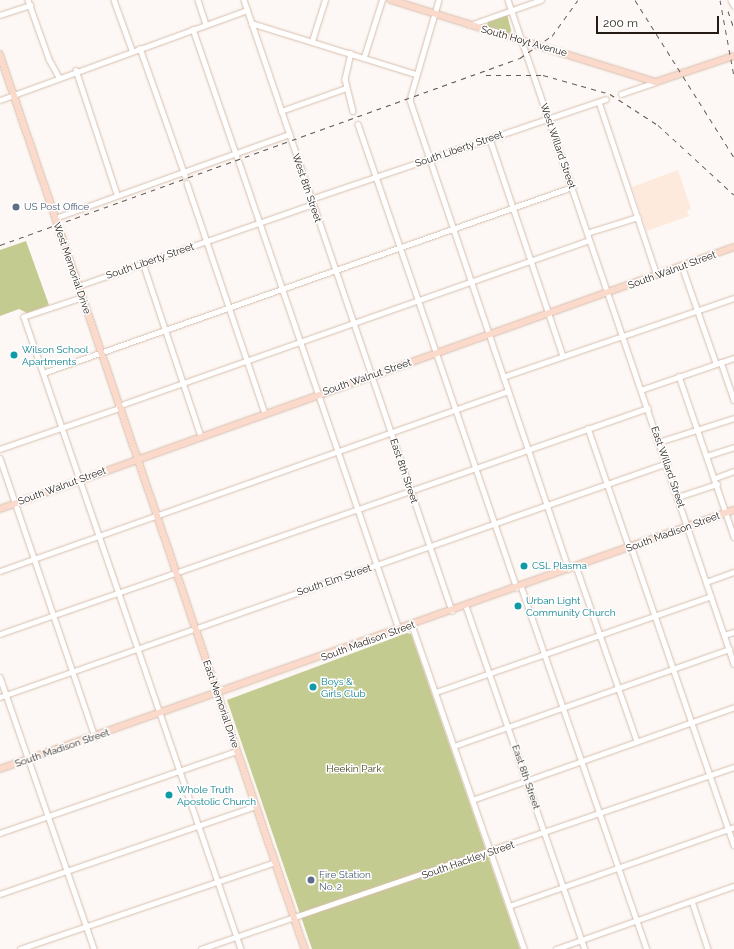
<!DOCTYPE html>
<html>
<head>
<meta charset="utf-8">
<style>
  body { margin:0 }
  #map { position:relative; width:734px; height:949px; overflow:hidden; background:#fdf8f5; font-family:Raleway,sans-serif }
  div>[style] { position:absolute }
  .built>* { inset:0; background:#fdeadc }
  .green>* { inset:0; background:#c4cb91 }
  .roads { filter:drop-shadow(0 0 1px #d7bead) drop-shadow(0 0 1px #d7bead) }
  .minor>* { height:4.5px; margin:-2.25px; padding:0 2.25px; transform-origin:2.25px; border-radius:2.25px; background:#fff }
  .major>* { height:5.5px; margin:-2.75px; padding:0 2.75px; transform-origin:2.75px; border-radius:2.75px; background:#fbdacb }
  .rail>* { height:1px; margin-top:-0.5px; transform-origin:0; background:repeating-linear-gradient(90deg,#645c57 0 5px,transparent 0 10px) }
  .dots>* { width:11px; height:11px; translate:-50% -50%; box-sizing:border-box; border:2px solid #fff; border-radius:50% }
  span { translate:-50% -50%; white-space:nowrap; text-align:center; line-height:1.15; -webkit-text-stroke:3px #fff; paint-order:stroke }
  .street-label { font-size:10px; color:#251c16 }
  .service-label { font-size:10px; color:#4e5e75 }
  .left { translate:0 -50%; text-align:left }
  .culture-label { font-size:10px; color:#0d838f }
  .park-label { font-size:10px; color:#3e4218 }
  .scale { position:absolute; left:596px; top:16px; width:123px; height:18px; box-sizing:border-box; border:2px solid #251c16; border-top:0; padding-left:5px; font-size:12px; line-height:14px; white-space:nowrap; color:#251c16; -webkit-text-stroke:3px #fff; paint-order:stroke }
</style>
</head>
<body>
<div id="map">
  <div class="built">
    <div style="clip-path:polygon(678px 170px,691px 209px,687px 211px,689px 216px,647px 231px,632px 187px)"></div>
  </div>
  <div class="green">
    <div style="clip-path:polygon(507px 14px,512px 34px,487px 27px,488px 20px)"></div>
    <div style="clip-path:polygon(26px 241px,49px 305px,27px 313px,19px 309px,0 316px,0 250px)"></div>
    <div style="clip-path:polygon(407px 633px,411px 634px,520px 949px,312px 949px,227px 700px)"></div>
  </div>
  <div class="roads">
    <div class="minor">
      <div style="left:28px;top:0;width:63px;rotate:70.4deg"></div>
      <div style="left:49px;top:59px;width:21px;rotate:61deg"></div>
      <div style="left:114px;top:0;width:53px;rotate:70.2deg"></div>
      <div style="left:198px;top:0;width:26px;rotate:72deg"></div>
      <div style="left:244px;top:0;width:645px;rotate:71.2deg"></div>
      <div style="left:439px;top:0;width:104px;rotate:106.2deg"></div>
      <div style="left:410px;top:100px;width:495px;rotate:71.3deg"></div>
      <div style="left:508px;top:0;width:701px;rotate:71.2deg"></div>
      <div style="left:731px;top:0;width:6px;rotate:59deg"></div>
      <div style="left:0;top:15px;width:32px;rotate:-18deg"></div>
      <div style="left:251px;top:23px;width:173px;rotate:17.2deg"></div>
      <div style="left:470px;top:25px;width:75px;rotate:-19.4deg"></div>
      <div style="left:193px;top:29px;width:135px;rotate:71deg"></div>
      <div style="left:312px;top:41px;width:43px;rotate:-72.4deg"></div>
      <div style="left:140px;top:48px;width:135px;rotate:70.5deg"></div>
      <div style="left:351px;top:53px;width:27px;rotate:103deg"></div>
      <div style="left:345px;top:79px;width:33px;rotate:76deg"></div>
      <div style="left:364px;top:57px;width:60px;rotate:-72.5deg"></div>
      <div style="left:76px;top:70px;width:131px;rotate:71.7deg"></div>
      <div style="left:621px;top:94px;width:37px;rotate:-19deg"></div>
      <div style="left:0;top:100px;width:263px;rotate:-20deg"></div>
      <div style="left:599px;top:102px;width:182px;rotate:71.5deg"></div>
      <div style="left:281px;top:111px;width:69px;rotate:-19.5deg"></div>
      <div style="left:358px;top:124px;width:490px;rotate:71.1deg"></div>
      <div style="left:490px;top:139px;width:229px;rotate:71.4deg"></div>
      <div style="left:239px;top:162px;width:495px;rotate:71.1deg"></div>
      <div style="left:187px;top:183px;width:243px;rotate:71.3deg"></div>
      <div style="left:311px;top:199px;width:311px;rotate:-18.7deg"></div>
      <div style="left:55px;top:218px;width:249px;rotate:-19.7deg"></div>
      <div style="left:587px;top:233px;width:53px;rotate:-17.4deg"></div>
      <div style="left:143px;top:263px;width:182px;rotate:71.5deg"></div>
      <div style="left:682px;top:266px;width:103px;rotate:70.7deg"></div>
      <div style="left:78px;top:286px;width:249px;rotate:-19.2deg"></div>
      <div style="left:81px;top:298px;width:60px;rotate:161.6deg"></div>
      <div style="left:24px;top:317px;width:668px;rotate:71.05deg"></div>
      <div style="left:721px;top:362px;width:40px;rotate:71.1deg"></div>
      <div style="left:43px;top:373px;width:561px;rotate:-19.37deg"></div>
      <div style="left:679px;top:376px;width:170px;rotate:71.1deg"></div>
      <div style="left:503px;top:377px;width:244px;rotate:-18.9deg"></div>
      <div style="left:641px;top:390px;width:98px;rotate:-19deg"></div>
      <div style="left:118px;top:406px;width:499px;rotate:-19.4deg"></div>
      <div style="left:588px;top:428px;width:126px;rotate:71deg"></div>
      <div style="left:659px;top:442px;width:79px;rotate:-17.7deg"></div>
      <div style="left:0;top:449px;width:126px;rotate:-19deg"></div>
      <div style="left:707px;top:456px;width:28px;rotate:-18deg"></div>
      <div style="left:0;top:458px;width:295px;rotate:71.2deg"></div>
      <div style="left:715px;top:478px;width:20px;rotate:-20deg"></div>
      <div style="left:678px;top:497px;width:41px;rotate:-18.4deg"></div>
      <div style="left:631px;top:546px;width:316px;rotate:71deg"></div>
      <div style="left:576px;top:566px;width:185px;rotate:70.8deg"></div>
      <div style="left:0;top:571px;width:539px;rotate:-19.51deg"></div>
      <div style="left:706px;top:582px;width:30px;rotate:-20deg"></div>
      <div style="left:521px;top:586px;width:384px;rotate:70.9deg"></div>
      <div style="left:466px;top:606px;width:363px;rotate:70.9deg"></div>
      <div style="left:412px;top:625px;width:343px;rotate:70.9deg"></div>
      <div style="left:0;top:634px;width:686px;rotate:-19.23deg"></div>
      <div style="left:724px;top:635px;width:10px;rotate:-17deg"></div>
      <div style="left:0;top:677px;width:288px;rotate:70.9deg"></div>
      <div style="left:436px;top:692px;width:291px;rotate:-19.2deg"></div>
      <div style="left:0;top:697px;width:707px;rotate:-19.33deg"></div>
      <div style="left:454px;top:746px;width:292px;rotate:-19.4deg"></div>
      <div style="left:472px;top:800px;width:278px;rotate:-19.5deg"></div>
      <div style="left:0;top:833px;width:251px;rotate:-19.1deg"></div>
      <div style="left:0;top:894px;width:271px;rotate:-19deg"></div>
      <div style="left:692px;top:901px;width:51px;rotate:71.6deg"></div>
      <div style="left:509px;top:906px;width:238px;rotate:-19.3deg"></div>
      <div style="left:20px;top:949px;width:269px;rotate:-18.8deg"></div>
      <div style="left:201px;top:949px;width:563px;rotate:-18.85deg"></div>
      <div style="left:556px;top:949px;width:189px;rotate:-19.5deg"></div>
    </div>
    <div class="major">
      <div style="left:391px;top:0;width:277px;rotate:17.2deg"></div>
      <div style="left:656px;top:82px;width:82px;rotate:-18.4deg"></div>
      <div style="left:0;top:54px;width:946px;rotate:71.18deg"></div>
      <div style="left:0;top:509px;width:779px;rotate:-19.64deg"></div>
      <div style="left:0;top:769px;width:778px;rotate:-19.44deg"></div>
    </div>
  </div>
  <div class="rail">
    <div style="left:635px;top:0;width:186px;rotate:57.8deg"></div>
    <div style="left:720px;top:0;width:77px;rotate:79.6deg"></div>
    <div style="left:728px;top:11px;width:18px;rotate:71deg"></div>
    <div style="left:486px;top:75px;width:57px"></div>
    <div style="left:543px;top:75px;width:70px;rotate:15.8deg"></div>
    <div style="left:610px;top:94px;width:57px;rotate:32.9deg"></div>
    <div style="left:658px;top:125px;width:103px;rotate:42.6deg"></div>
    <div style="left:0;top:245px;width:553px;rotate:-19.78deg"></div>
    <div style="left:520px;top:58px;width:39px;rotate:-35deg"></div>
    <div style="left:552px;top:36px;width:44px;rotate:-54.2deg"></div>
  </div>
  <div class="dots">
    <div style="left:16px;top:207px;background:#5c6f8a"></div>
    <div style="left:14px;top:355px;background:#0f9aa8"></div>
    <div style="left:524px;top:566px;background:#0f9aa8"></div>
    <div style="left:518px;top:606px;background:#0f9aa8"></div>
    <div style="left:313px;top:687px;background:#0f9aa8"></div>
    <div style="left:169px;top:795px;background:#0f9aa8"></div>
    <div style="left:311px;top:880px;background:#5c6f8a"></div>
  </div>
  <div class="street-label">
    <span style="left:524px;top:41px;rotate:16deg">South Hoyt Avenue</span>
    <span style="left:558px;top:146px;rotate:71deg">West Willard Street</span>
    <span style="left:459px;top:149px;rotate:-19deg">South Liberty Street</span>
    <span style="left:307px;top:188px;rotate:71deg">West 8th Street</span>
    <span style="left:150px;top:261px;rotate:-19deg">South Liberty Street</span>
    <span style="left:72px;top:268px;rotate:71deg">West Memorial Drive</span>
    <span style="left:672px;top:270px;rotate:-20deg">South Walnut Street</span>
    <span style="left:367px;top:377px;rotate:-19deg">South Walnut Street</span>
    <span style="left:668px;top:467px;rotate:71deg">East Willard Street</span>
    <span style="left:404px;top:471px;rotate:71deg">East 8th Street</span>
    <span style="left:62px;top:486px;rotate:-20deg">South Walnut Street</span>
    <span style="left:673px;top:532px;rotate:-20deg">South Madison Street</span>
    <span style="left:334px;top:580px;rotate:-19deg">South Elm Street</span>
    <span style="left:368px;top:641px;rotate:-20deg">South Madison Street</span>
    <span style="left:221px;top:704px;rotate:71deg">East Memorial Drive</span>
    <span style="left:62px;top:748px;rotate:-19deg">South Madison Street</span>
    <span style="left:526px;top:777px;rotate:71deg">East 8th Street</span>
    <span style="left:468px;top:860px;rotate:-19deg">South Hackley Street</span>
  </div>
  <div class="service-label">
    <span class="left" style="left:24px;top:207px">US Post Office</span>
    <span class="left" style="left:319px;top:880px">Fire Station<br>No. 2</span>
  </div>
  <div class="culture-label">
    <span class="left" style="left:22px;top:355px">Wilson School<br>Apartments</span>
    <span class="left" style="left:532px;top:566px">CSL Plasma</span>
    <span class="left" style="left:526px;top:606px">Urban Light<br>Community Church</span>
    <span class="left" style="left:321px;top:687px">Boys &amp;<br>Girls Club</span>
    <span class="left" style="left:177px;top:795px">Whole Truth<br>Apostolic Church</span>
  </div>
  <div class="park-label">
    <span style="left:354px;top:769px">Heekin Park</span>
  </div>
  <div class="scale">200 m</div>
</div>
</body>
</html>
